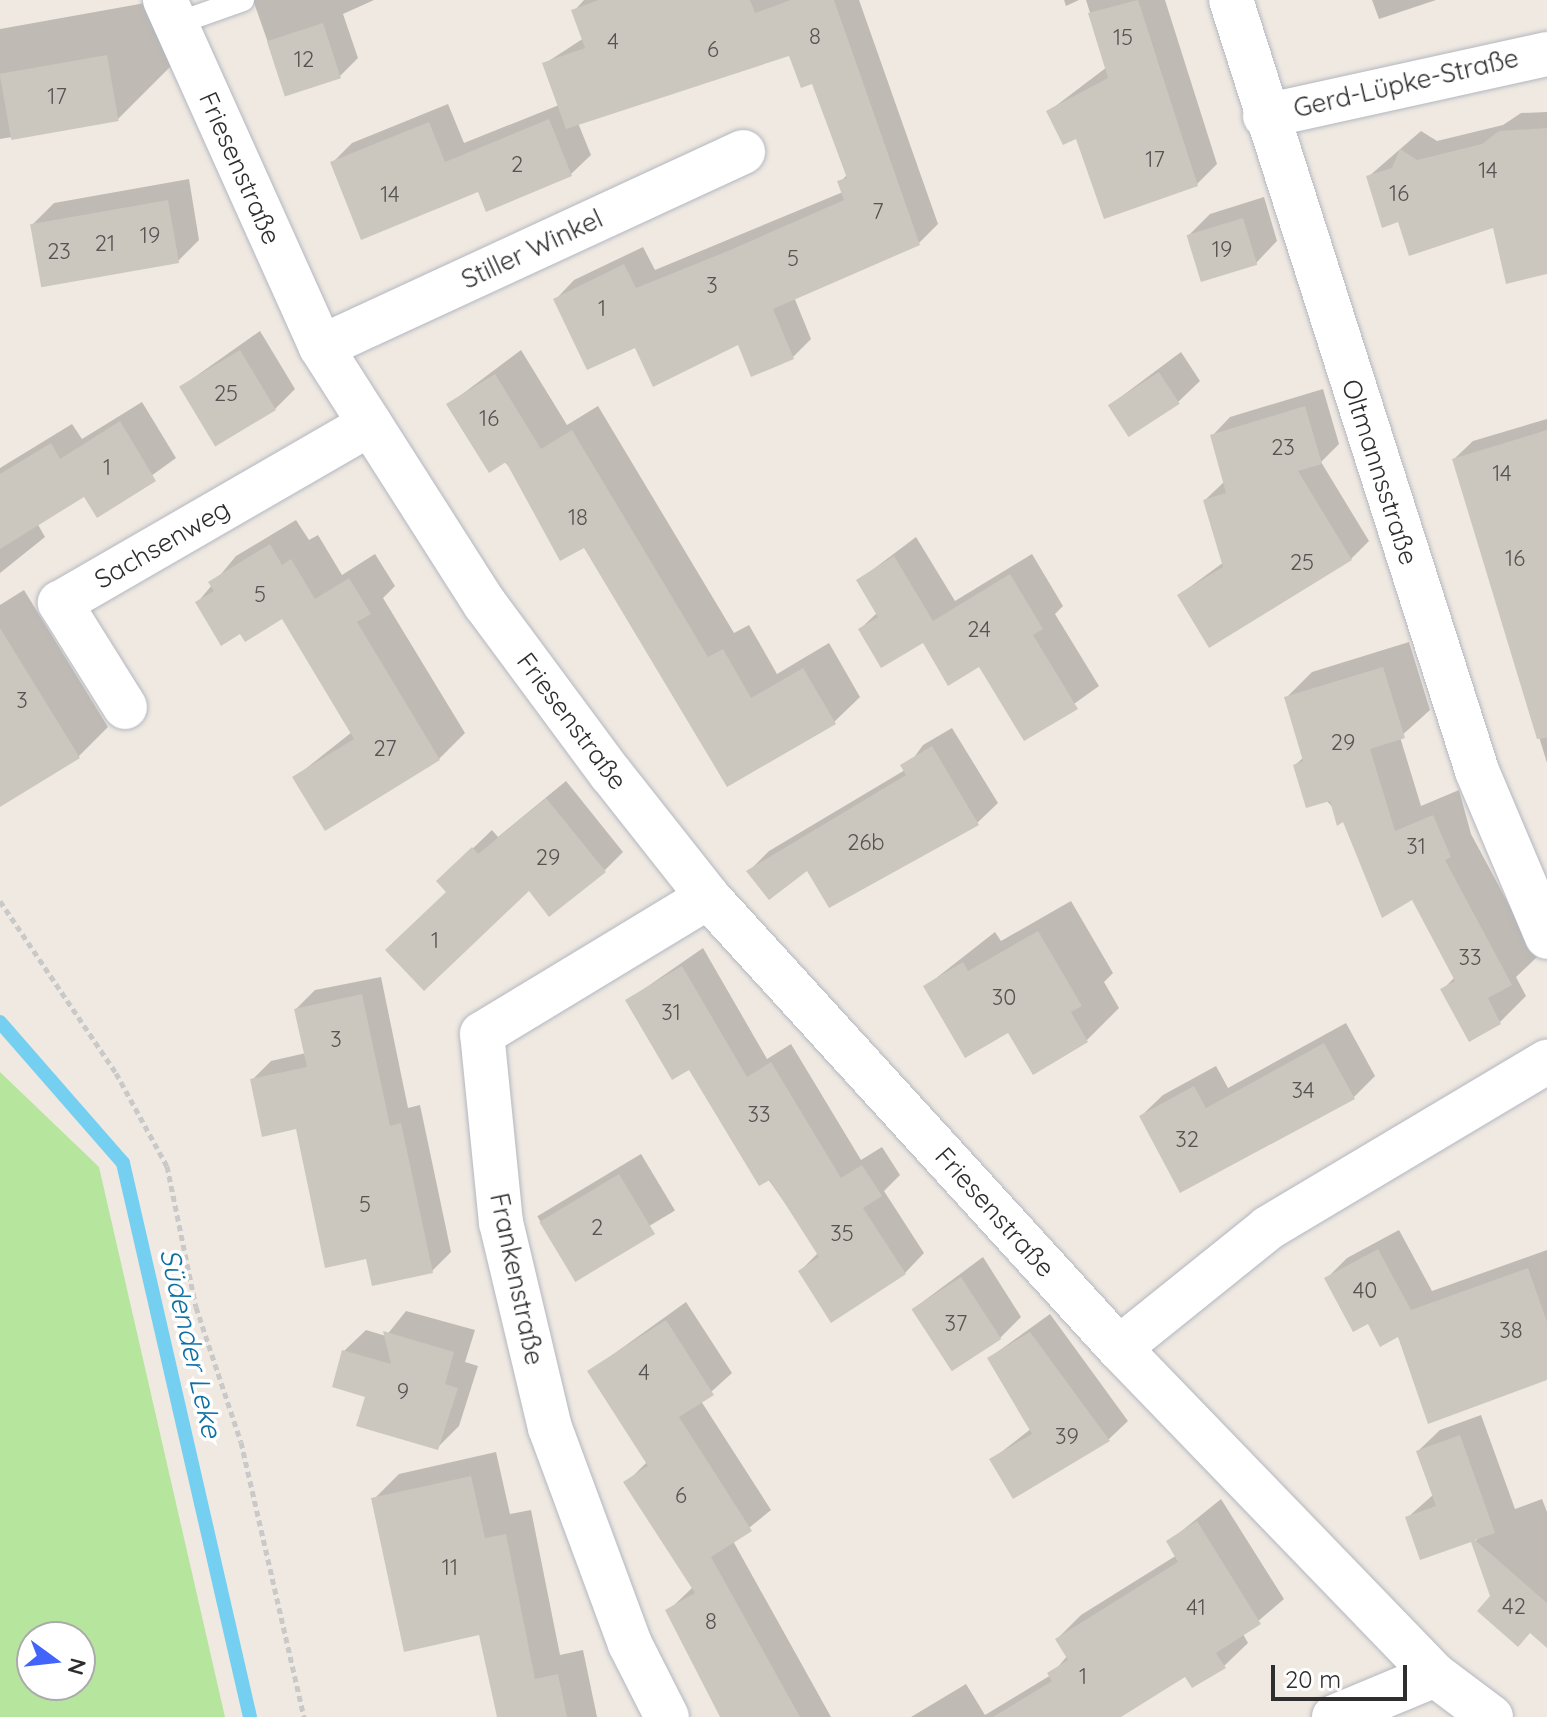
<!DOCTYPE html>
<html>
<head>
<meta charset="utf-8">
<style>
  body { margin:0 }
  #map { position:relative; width:1547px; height:1717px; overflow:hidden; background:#efe9e1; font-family:Quicksand,sans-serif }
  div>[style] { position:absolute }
  .green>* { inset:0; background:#b6e59e }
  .shadow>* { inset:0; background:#0003; transform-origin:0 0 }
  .stream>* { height:14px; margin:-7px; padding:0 7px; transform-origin:7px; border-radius:7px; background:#75cff0 }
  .building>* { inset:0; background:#cbc7bf; transform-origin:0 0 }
  .path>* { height:5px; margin-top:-2.5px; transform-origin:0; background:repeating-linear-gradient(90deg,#c9c9c9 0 6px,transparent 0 10px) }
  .roads { filter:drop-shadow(0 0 2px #b4b7c1) drop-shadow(0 0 2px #b4b7c1) }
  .lane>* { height:22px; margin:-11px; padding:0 11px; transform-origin:11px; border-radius:11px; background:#fff }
  .street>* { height:44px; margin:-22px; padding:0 22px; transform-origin:22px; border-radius:22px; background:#fff }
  span { translate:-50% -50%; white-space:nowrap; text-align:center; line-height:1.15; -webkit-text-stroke:7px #fff; paint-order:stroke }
  .number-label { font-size:22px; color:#555452 }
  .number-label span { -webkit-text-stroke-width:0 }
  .street-label { font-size:26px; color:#2e2e2e }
  .water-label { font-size:28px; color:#0d6fa3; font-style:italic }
  .north { position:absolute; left:16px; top:1621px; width:80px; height:80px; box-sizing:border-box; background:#fff; border:2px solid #ababab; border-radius:50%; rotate:105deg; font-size:22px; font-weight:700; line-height:32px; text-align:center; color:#2e2e2e }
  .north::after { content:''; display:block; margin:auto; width:28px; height:36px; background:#4264fb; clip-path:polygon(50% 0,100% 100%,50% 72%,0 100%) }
  .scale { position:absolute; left:1271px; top:1665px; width:136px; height:36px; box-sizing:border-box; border:4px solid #2e2e2e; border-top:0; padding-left:10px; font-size:24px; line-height:28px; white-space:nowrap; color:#2e2e2e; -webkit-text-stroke:6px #fff; paint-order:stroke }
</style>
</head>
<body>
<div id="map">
  <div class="green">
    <div style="clip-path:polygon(evenodd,0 1072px,99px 1167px,225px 1717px,0 1717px,0 1072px,32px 1637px,80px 1637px,80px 1685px,32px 1685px,32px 1637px)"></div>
  </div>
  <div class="shadow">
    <div style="clip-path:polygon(162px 0,174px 63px,118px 119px,0 139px,0 29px)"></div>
    <div style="clip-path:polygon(253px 0,374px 0,343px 14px,358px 58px,340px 76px,286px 94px)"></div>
    <div style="clip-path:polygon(584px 0,859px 0,938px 224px,919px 243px,794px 297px,811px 339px,793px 357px,739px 342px,635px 345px,556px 299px,574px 280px,643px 247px,655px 270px,843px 192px,840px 182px,848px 174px,813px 81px,790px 54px,578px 123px,591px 155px,571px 174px,479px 190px,332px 163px,352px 143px,448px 104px,464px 143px,559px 105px,544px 64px,584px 38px,574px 11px)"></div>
    <div style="clip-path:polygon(1064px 0,1079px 0,1066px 6px)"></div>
    <div style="clip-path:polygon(1086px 0,1165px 0,1217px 164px,1197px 184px,1077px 136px,1049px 111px,1107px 67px)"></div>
    <div style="clip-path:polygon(1372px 0,1436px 0,1379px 19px)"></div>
    <div style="clip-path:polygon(1547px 112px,1547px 272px,1494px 225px,1400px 220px,1368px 177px,1421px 131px,1437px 141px,1503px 125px,1521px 113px)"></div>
    <div style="clip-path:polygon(189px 179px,199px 240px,178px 261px,32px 225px,54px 203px)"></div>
    <div style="clip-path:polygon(1264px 197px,1277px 241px,1256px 263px,1189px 235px,1210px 214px)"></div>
    <div style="clip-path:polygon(260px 331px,295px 389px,275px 409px,182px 386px)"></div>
    <div style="clip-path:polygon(521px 350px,567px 425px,598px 406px,734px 633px,749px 625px,777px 674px,829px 643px,860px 697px,834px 722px,728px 784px,585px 546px,449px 404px)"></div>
    <div style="clip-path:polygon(1181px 352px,1200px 381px,1178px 402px,1110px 405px)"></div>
    <div style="clip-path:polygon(1323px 389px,1339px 444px,1321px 462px,1369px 541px,1351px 559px,1179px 595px,1224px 562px,1205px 500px,1225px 481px,1212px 436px,1230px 417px)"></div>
    <div style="clip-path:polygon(142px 402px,176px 458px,97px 515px,84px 494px,37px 523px,45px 537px,0 573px,0 468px,72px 424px,82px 439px)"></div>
    <div style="clip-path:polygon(1547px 419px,1547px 763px,1454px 459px,1473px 441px)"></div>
    <div style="clip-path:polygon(296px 520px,309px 540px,318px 535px,342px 575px,375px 554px,395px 586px,383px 598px,465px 733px,439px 759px,325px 829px,294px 778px,352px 732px,283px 616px,241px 631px,197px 603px,236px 556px)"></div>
    <div style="clip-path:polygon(916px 537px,955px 601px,1032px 554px,1063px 606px,1055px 614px,1099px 686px,1025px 739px,980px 664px,924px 640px,860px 629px,878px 612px,859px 580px)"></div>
    <div style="clip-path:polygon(24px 590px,108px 727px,78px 757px,0 800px,0 605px)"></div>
    <div style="clip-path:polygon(1409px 642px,1430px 710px,1400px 737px,1421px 806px,1459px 790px,1471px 834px,1537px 957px,1516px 977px,1526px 996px,1500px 1022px,1443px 989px,1455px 977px,1413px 898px,1295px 765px,1304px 757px,1286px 698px,1312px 672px)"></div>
    <div style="clip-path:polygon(952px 728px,998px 803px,977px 823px,807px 868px,749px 871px,769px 851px,905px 770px,923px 745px)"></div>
    <div style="clip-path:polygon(566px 781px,623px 852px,604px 871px,529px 888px,448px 891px,439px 881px,492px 830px,498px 837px)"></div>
    <div style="clip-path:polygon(1071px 901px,1113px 973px,1104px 982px,1119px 1008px,1087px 1040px,1033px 1072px,1009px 1030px,926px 986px,995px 932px,1001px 941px)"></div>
    <div style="clip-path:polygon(703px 948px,767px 1059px,791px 1044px,861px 1160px,882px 1147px,900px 1175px,884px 1191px,924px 1253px,905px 1273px,800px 1271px,819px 1252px,690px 1067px,628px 1000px)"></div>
    <div style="clip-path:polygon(381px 977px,408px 1108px,420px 1105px,451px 1252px,432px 1271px,368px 1257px,297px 1127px,252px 1080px,271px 1061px,306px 1053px,296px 1009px,315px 990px)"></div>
    <div style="clip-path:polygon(1346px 1023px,1375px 1076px,1354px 1097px,1141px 1116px,1163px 1095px,1216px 1066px,1228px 1088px)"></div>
    <div style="left:641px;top:1154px;width:66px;height:121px;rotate:59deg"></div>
    <div style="clip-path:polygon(1399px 1230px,1432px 1291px,1547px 1250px,1547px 1378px,1369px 1321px,1326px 1279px,1347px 1258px)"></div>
    <div style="clip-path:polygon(983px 1257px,1021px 1317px,1000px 1338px,913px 1309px)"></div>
    <div style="clip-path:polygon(686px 1302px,732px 1373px,701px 1401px,771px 1510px,733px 1541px,831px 1717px,739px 1717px,668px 1611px,693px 1587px,626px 1483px,648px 1461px,590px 1371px)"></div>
    <div style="clip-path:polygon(406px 1311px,475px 1330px,465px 1362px,478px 1366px,459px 1426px,437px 1448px,368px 1395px,344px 1351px,366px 1330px,386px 1336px)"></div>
    <div style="clip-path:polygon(1050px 1314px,1128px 1421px,1109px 1439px,991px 1460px,1032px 1428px,989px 1358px)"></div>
    <div style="clip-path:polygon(1481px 1415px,1515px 1509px,1542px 1499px,1547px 1512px,1547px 1645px,1493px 1596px,1473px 1543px,1480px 1537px,1407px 1518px,1434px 1494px,1418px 1451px,1440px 1430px)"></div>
    <div style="clip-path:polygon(496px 1452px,510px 1514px,531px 1510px,560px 1655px,583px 1650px,597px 1717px,499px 1717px,481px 1632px,374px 1499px,399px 1474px)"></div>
    <div style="clip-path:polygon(1221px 1499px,1284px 1599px,1243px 1634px,1248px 1643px,1224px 1666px,1185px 1674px,1117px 1717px,911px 1717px,966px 1684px,985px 1715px,1051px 1675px,1068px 1655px,1057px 1639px,1081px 1615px,1177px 1555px,1168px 1542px)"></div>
  </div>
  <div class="stream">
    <div style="left:0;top:1022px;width:187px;rotate:48.9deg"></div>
    <div style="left:123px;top:1163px;width:568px;rotate:77.09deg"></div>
  </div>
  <div class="building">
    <div style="clip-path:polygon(599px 0,750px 0,755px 13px,791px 0,834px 0,920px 245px,773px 309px,794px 359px,751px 377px,738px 345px,653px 387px,635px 348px,587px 370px,553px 299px,624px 264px,636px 288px,728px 251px,844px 200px,837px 181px,847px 178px,812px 84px,801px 88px,789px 56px,566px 129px,542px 63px,585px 48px,571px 10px)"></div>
    <div style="clip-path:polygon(1138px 0,1198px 186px,1104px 219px,1076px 139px,1063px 145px,1046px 111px,1108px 78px,1088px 13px)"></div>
    <div style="left:323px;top:23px;width:58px;height:59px;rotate:72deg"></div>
    <div style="left:107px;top:55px;width:67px;height:109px;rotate:80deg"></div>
    <div style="clip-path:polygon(549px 119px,572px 176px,486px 212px,478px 192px,361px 240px,330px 162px,429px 122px,445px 162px)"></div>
    <div style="clip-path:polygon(1547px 128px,1547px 274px,1506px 284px,1493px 228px,1409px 256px,1398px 222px,1382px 228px,1366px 176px,1392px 168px,1400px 149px,1417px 160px,1482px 144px,1499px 131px)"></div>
    <div style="left:168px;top:200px;width:64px;height:140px;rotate:80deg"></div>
    <div style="left:1243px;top:218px;width:49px;height:59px;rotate:73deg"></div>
    <div style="left:240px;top:350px;width:70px;height:71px;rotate:59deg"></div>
    <div style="left:1159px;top:372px;width:38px;height:61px;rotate:57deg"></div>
    <div style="clip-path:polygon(495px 374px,541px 449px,572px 430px,708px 657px,723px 649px,751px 698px,803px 668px,836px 724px,727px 787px,584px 548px,560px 561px,506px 462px,489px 473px,446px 404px)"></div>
    <div style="clip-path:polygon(1305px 406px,1322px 464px,1298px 471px,1352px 560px,1209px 648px,1177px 595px,1223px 567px,1203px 500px,1226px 493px,1210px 435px)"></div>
    <div style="clip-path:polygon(120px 421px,156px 481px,97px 518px,84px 497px,0 549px,0 474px,51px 443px,60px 459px)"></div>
    <div style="clip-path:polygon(1547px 430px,1547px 738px,1537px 739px,1452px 459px)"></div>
    <div style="clip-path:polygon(270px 544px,282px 565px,291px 559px,315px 599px,349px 578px,371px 614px,357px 622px,440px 760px,325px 831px,292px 777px,354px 739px,282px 619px,245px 642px,240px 634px,221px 646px,195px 602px,214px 591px,208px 582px)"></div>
    <div style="clip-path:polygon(894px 556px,933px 621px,1010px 574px,1043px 629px,1033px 635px,1078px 709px,1024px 741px,979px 667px,948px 686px,923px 643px,881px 668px,858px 629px,878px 617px,856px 580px)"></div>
    <div style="clip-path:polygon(0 628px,80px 758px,0 807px)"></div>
    <div style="clip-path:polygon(1383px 667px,1405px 738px,1370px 749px,1395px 831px,1433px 815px,1451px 857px,1445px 860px,1512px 985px,1488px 998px,1501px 1024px,1469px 1042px,1440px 989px,1455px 981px,1412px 900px,1382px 918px,1343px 822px,1337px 826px,1330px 801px,1306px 808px,1293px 765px,1303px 761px,1284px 697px)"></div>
    <div style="clip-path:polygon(932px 746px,979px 825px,829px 908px,807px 871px,769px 900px,746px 871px,906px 775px,900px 765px)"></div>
    <div style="clip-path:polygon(546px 798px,606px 872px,549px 917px,529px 891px,424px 991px,385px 950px,446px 892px,436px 881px,472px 847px,478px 854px)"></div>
    <div style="clip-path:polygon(1038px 931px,1082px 1006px,1071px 1012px,1088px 1042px,1033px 1075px,1008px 1033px,965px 1058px,923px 986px,963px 962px,968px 971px)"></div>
    <div style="clip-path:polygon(682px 966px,747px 1077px,771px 1062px,841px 1178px,862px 1165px,882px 1196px,863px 1208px,906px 1274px,831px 1323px,798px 1271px,819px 1257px,770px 1180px,759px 1186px,689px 1070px,672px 1080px,625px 1000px)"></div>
    <div style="clip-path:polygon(362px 994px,390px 1126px,401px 1123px,433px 1273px,372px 1286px,366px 1259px,325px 1268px,296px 1129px,262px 1137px,250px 1079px,307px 1067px,294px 1009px)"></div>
    <div style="clip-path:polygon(1324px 1043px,1355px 1099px,1180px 1193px,1139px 1116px,1194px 1086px,1206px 1108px)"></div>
    <div style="left:619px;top:1174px;width:70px;height:93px;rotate:59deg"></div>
    <div style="clip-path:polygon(1378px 1249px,1411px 1310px,1528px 1268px,1547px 1322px,1547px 1380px,1428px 1424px,1398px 1337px,1380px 1347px,1368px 1324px,1353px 1332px,1324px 1278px)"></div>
    <div style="left:961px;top:1277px;width:74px;height:59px;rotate:57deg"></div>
    <div style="clip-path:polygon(666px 1320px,714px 1395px,679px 1417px,752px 1531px,711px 1557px,800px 1717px,720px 1717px,665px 1610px,695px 1593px,623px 1482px,648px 1466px,587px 1371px)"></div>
    <div style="clip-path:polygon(383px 1331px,454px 1352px,445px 1384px,458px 1388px,438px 1450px,356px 1426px,365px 1397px,332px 1387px,342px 1350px,391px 1364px)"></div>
    <div style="clip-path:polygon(1030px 1332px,1110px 1441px,1013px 1499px,989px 1459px,1032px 1434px,987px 1358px)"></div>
    <div style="clip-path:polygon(1460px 1435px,1495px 1533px,1475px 1540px,1547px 1603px,1547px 1648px,1530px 1633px,1518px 1647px,1477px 1611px,1490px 1596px,1471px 1542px,1420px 1560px,1405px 1517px,1436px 1506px,1416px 1451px)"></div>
    <div style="clip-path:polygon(471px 1476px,485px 1538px,506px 1534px,535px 1679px,558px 1674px,567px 1717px,497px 1717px,479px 1635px,404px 1652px,371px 1498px)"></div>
    <div style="clip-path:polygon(1197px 1521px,1261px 1624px,1216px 1653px,1226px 1668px,1192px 1688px,1185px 1677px,1121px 1717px,993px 1717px,1052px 1681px,1047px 1673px,1068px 1660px,1055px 1639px,1178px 1562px,1166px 1541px)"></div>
  </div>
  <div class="path">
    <div style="left:0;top:901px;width:207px;rotate:56deg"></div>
    <div style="left:116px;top:1073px;width:106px;rotate:61.3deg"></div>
    <div style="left:167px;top:1166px;width:144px;rotate:78.4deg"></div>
    <div style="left:196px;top:1307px;width:142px;rotate:71.6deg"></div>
    <div style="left:241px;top:1442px;width:282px;rotate:77.1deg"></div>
  </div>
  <div class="roads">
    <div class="lane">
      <div style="left:175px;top:24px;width:72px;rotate:-19.4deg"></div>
    </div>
    <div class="street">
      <div style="left:165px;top:0;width:380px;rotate:65.8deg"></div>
      <div style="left:321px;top:347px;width:305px;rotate:57.5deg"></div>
      <div style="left:485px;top:604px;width:212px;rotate:53.5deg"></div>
      <div style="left:611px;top:774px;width:157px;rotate:51.7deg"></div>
      <div style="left:708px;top:897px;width:610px;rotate:47.66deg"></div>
      <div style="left:1119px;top:1348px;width:455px;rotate:46deg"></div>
      <div style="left:1435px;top:1675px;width:70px;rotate:36.9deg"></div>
      <div style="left:1231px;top:0;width:809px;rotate:72.3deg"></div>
      <div style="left:1477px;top:771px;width:180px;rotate:67.1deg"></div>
      <div style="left:1265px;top:116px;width:289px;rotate:-12.4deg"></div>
      <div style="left:321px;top:347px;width:465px;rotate:-24.8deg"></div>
      <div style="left:125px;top:707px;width:123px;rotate:-122deg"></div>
      <div style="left:60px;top:603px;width:358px;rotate:-30deg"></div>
      <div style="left:1119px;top:1348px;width:191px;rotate:-38.8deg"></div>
      <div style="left:1268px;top:1228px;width:325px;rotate:-30.8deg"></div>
      <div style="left:667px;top:1717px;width:82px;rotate:-116.9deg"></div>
      <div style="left:630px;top:1644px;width:230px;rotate:-110.3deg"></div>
      <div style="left:550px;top:1428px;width:211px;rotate:-103.4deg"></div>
      <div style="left:501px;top:1223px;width:190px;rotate:-95.7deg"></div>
      <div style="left:482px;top:1034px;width:264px;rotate:-31.2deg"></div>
      <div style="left:1334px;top:1717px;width:109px;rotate:-22.6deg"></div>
    </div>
  </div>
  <div class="number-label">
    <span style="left:815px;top:37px">8</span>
    <span style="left:1123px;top:38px">15</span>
    <span style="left:613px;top:42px">4</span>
    <span style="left:713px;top:50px">6</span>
    <span style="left:304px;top:60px">12</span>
    <span style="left:57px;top:97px">17</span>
    <span style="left:1155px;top:160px">17</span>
    <span style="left:517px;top:165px">2</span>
    <span style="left:1488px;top:171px">14</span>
    <span style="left:1399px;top:194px">16</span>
    <span style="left:390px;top:195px">14</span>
    <span style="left:878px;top:212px">7</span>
    <span style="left:150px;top:236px">19</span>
    <span style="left:105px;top:244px">21</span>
    <span style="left:1222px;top:250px">19</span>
    <span style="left:59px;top:252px">23</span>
    <span style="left:793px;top:259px">5</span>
    <span style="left:712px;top:286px">3</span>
    <span style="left:602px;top:309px">1</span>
    <span style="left:226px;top:394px">25</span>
    <span style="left:489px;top:419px">16</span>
    <span style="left:1283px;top:448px">23</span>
    <span style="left:107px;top:468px">1</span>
    <span style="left:1502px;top:474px">14</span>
    <span style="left:578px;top:518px">18</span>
    <span style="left:1515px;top:559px">16</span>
    <span style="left:1302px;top:563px">25</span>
    <span style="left:260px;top:595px">5</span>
    <span style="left:979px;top:630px">24</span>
    <span style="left:22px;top:701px">3</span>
    <span style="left:1343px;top:743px">29</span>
    <span style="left:385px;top:749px">27</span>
    <span style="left:866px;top:843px">26b</span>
    <span style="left:1416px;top:847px">31</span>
    <span style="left:548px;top:858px">29</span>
    <span style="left:435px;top:941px">1</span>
    <span style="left:1470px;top:958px">33</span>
    <span style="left:1004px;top:998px">30</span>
    <span style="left:671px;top:1013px">31</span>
    <span style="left:336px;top:1040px">3</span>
    <span style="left:1303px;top:1091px">34</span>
    <span style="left:759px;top:1115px">33</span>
    <span style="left:1187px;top:1140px">32</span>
    <span style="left:365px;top:1205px">5</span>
    <span style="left:597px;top:1228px">2</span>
    <span style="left:842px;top:1234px">35</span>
    <span style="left:1365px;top:1291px">40</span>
    <span style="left:956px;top:1324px">37</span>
    <span style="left:1511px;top:1331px">38</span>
    <span style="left:644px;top:1373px">4</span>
    <span style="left:403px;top:1392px">9</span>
    <span style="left:1067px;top:1437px">39</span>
    <span style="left:681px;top:1496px">6</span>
    <span style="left:450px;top:1568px">11</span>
    <span style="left:1514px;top:1607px">42</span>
    <span style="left:1196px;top:1608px">41</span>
    <span style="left:711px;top:1622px">8</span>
    <span style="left:1083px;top:1677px">1</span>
  </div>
  <div class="street-label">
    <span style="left:1406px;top:83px;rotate:-13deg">Gerd-Lüpke-Straße</span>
    <span style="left:240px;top:168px;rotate:66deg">Friesenstraße</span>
    <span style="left:532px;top:249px;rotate:-25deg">Stiller Winkel</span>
    <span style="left:1380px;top:472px;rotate:72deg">Oltmannsstraße</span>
    <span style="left:162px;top:544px;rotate:-30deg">Sachsenweg</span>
    <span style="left:572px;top:721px;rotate:53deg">Friesenstraße</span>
    <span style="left:995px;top:1212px;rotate:48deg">Friesenstraße</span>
    <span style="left:517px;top:1279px;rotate:78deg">Frankenstraße</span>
  </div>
  <div class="water-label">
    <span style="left:191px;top:1343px;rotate:77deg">Südender Leke</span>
  </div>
  <div class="north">N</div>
  <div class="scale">20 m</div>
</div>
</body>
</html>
